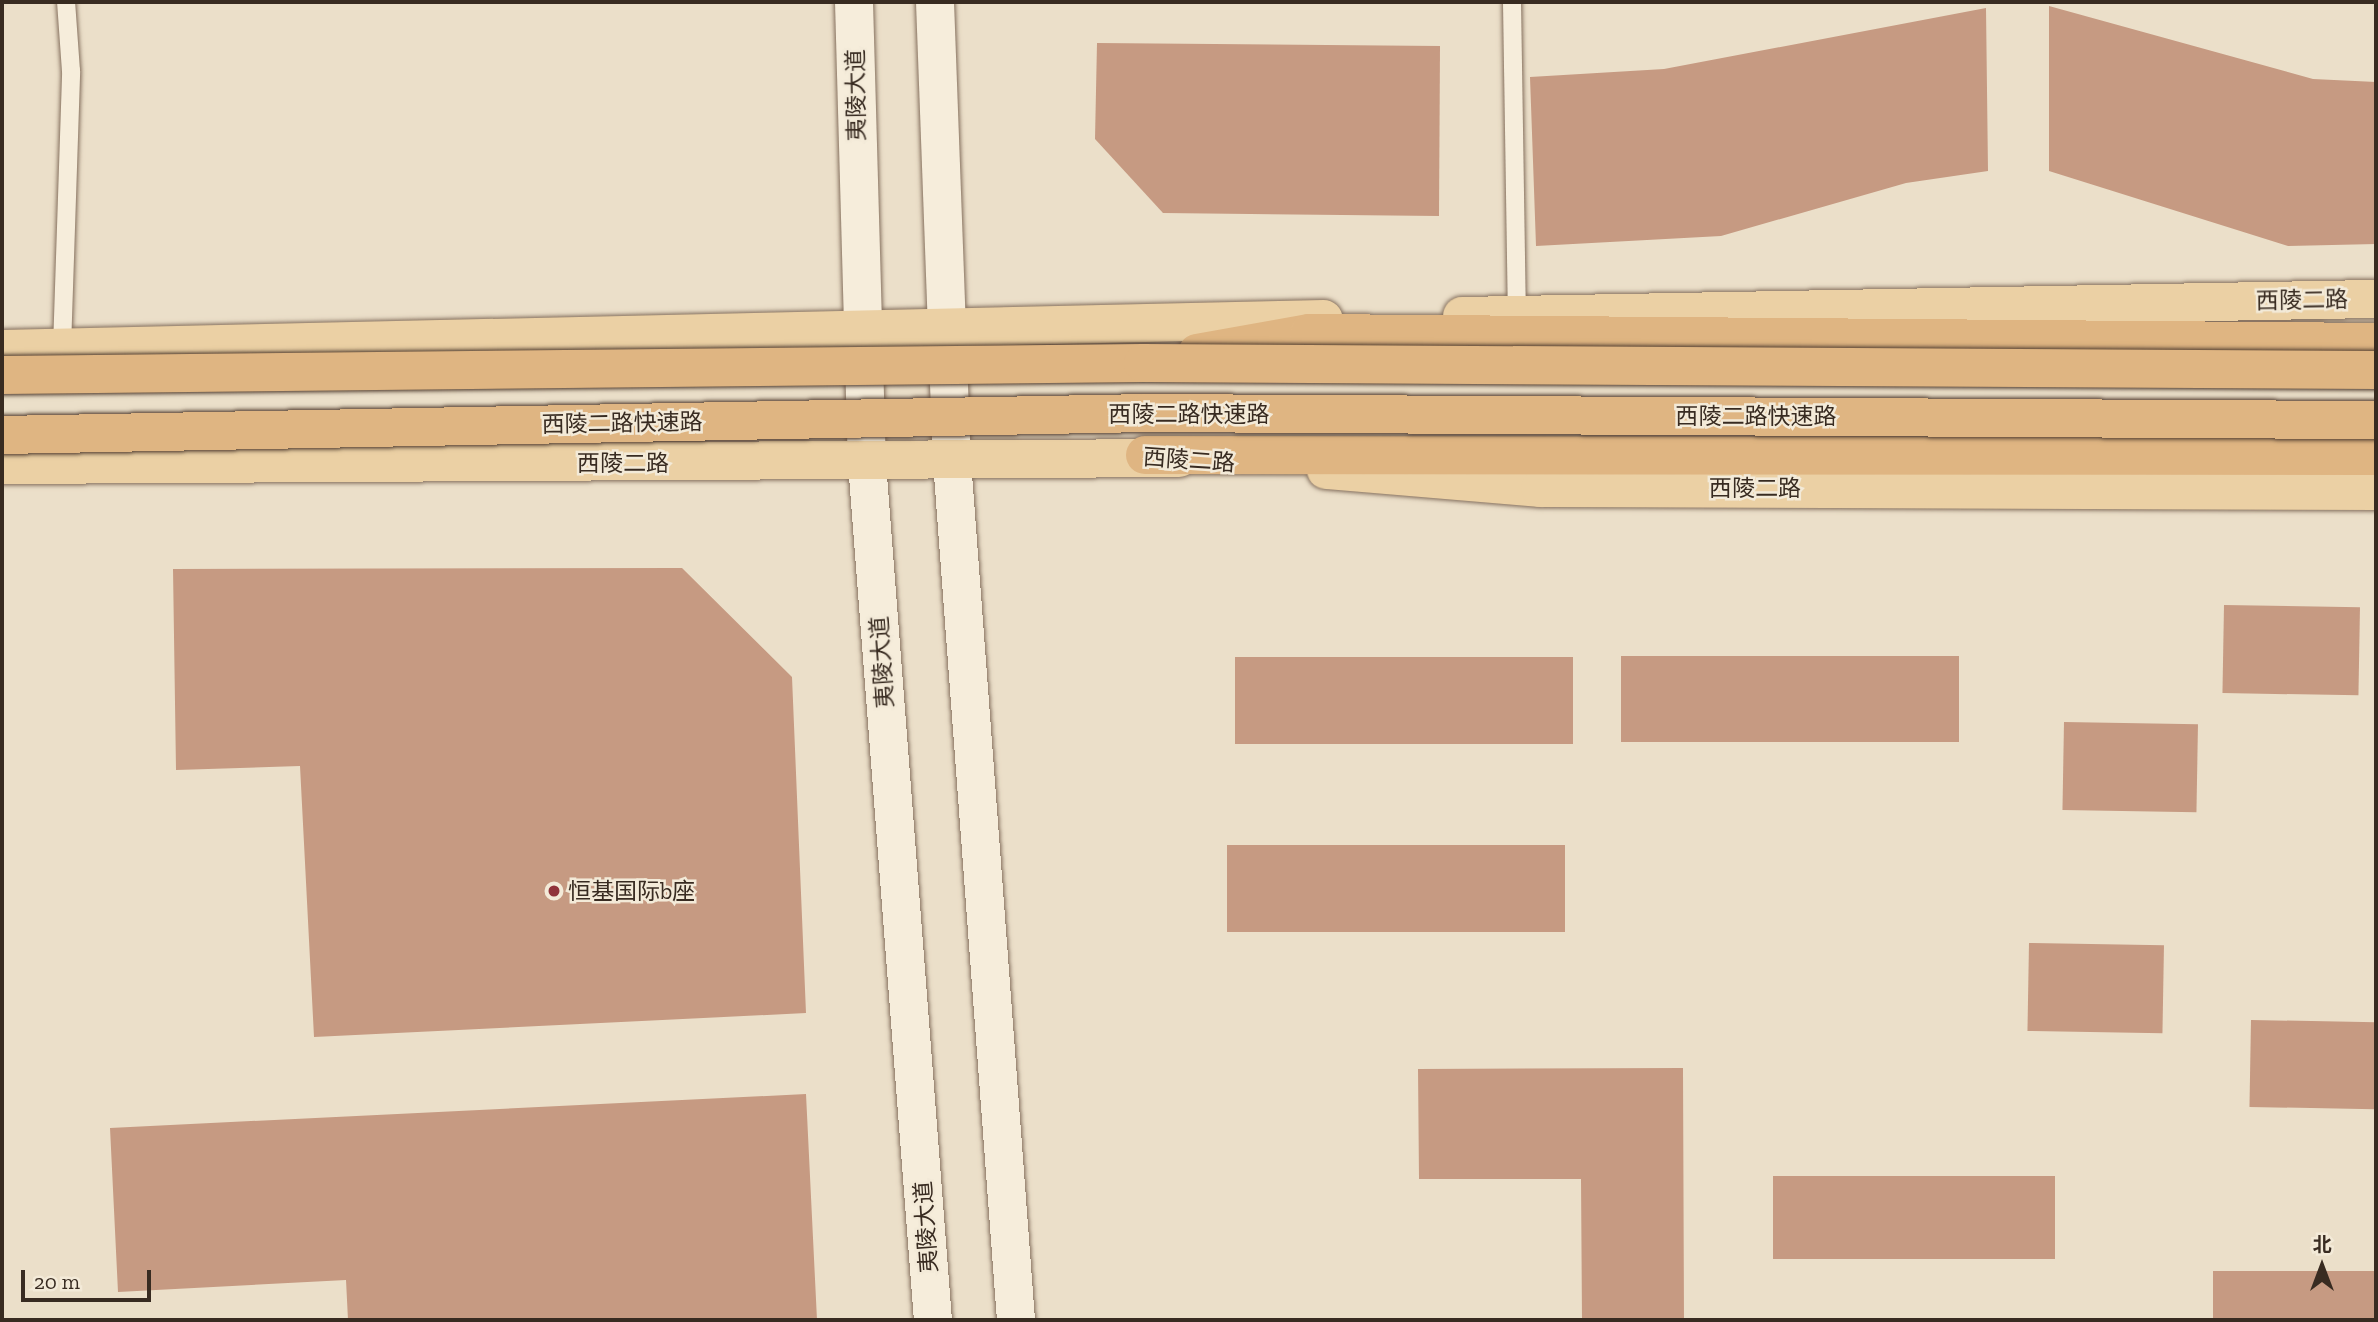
<!DOCTYPE html>
<html>
<head>
<meta charset="utf-8">
<style>
  body { margin:0 }
  #map { position:relative; width:2378px; height:1322px; overflow:hidden; background:#ebdfc9; font-family:"Zilla Slab","Noto Sans SC",serif }
  div>[style] { position:absolute }
  .building>* { inset:0; background:#c69a82; transform-origin:0 0 }
  .roads { filter:drop-shadow(0 0 2px #86715f) drop-shadow(0 0 2px #86715f) }
  .service>* { height:18px; margin:-9px; padding:0 9px; transform-origin:9px; border-radius:9px; background:#f6eddb }
  .secondary>* { height:38px; margin:-19px; padding:0 19px; transform-origin:19px; border-radius:19px; background:#f6eddb }
  .primary>* { height:38px; margin:-19px; padding:0 19px; transform-origin:19px; border-radius:19px; background:#ebd0a4 }
  .trunk>* { height:38px; margin:-19px; padding:0 19px; transform-origin:19px; border-radius:19px; background:#dfb582 }
  .bridges { filter:drop-shadow(0 0 2px #544032) drop-shadow(0 0 2px #544032) }
  .trunk-bridge>* { height:38px; margin:-19px; padding:0 19px; transform-origin:19px; border-radius:19px; background:#dfb582 }
  .dots>* { width:19px; height:19px; translate:-50% -50%; box-sizing:border-box; border:4px solid #f3ead8; border-radius:50% }
  span { translate:-50% -50%; white-space:nowrap; text-align:center; line-height:1.15; -webkit-text-stroke:5px #f3ead8; paint-order:stroke }
  .street-label { font-size:23px; color:#382b21 }
  .poi-label { font-size:23px; color:#382b21 }
  .left { translate:0 -50%; text-align:left }
  .frame { position:absolute; inset:0; border:4px solid #382b21; pointer-events:none }
  .north { position:absolute; left:2287px; top:1231px; width:70px; height:70px; -webkit-text-stroke:5px #f3ead8; paint-order:stroke; rotate:0deg; font-size:19px; font-weight:700; line-height:28px; text-align:center; color:#382b21 }
  .north::after { content:''; display:block; margin:auto; width:24px; height:32px; background:#382b21; clip-path:polygon(50% 0,100% 100%,50% 72%,0 100%) }
  .scale { position:absolute; left:21px; top:1270px; width:130px; height:32px; box-sizing:border-box; border:4px solid #382b21; border-top:0; padding-left:9px; font-size:21px; line-height:24px; white-space:nowrap; color:#382b21; -webkit-text-stroke:5px #f3ead8; paint-order:stroke }
</style>
</head>
<body>
<div id="map">
  <div class="building">
    <div style="clip-path:polygon(2049px 6px,2313px 79px,2376px 82px,2376px 244px,2288px 246px,2049px 171px)"></div>
    <div style="clip-path:polygon(1986px 8px,1988px 171px,1906px 183px,1721px 236px,1536px 246px,1530px 77px,1664px 69px)"></div>
    <div style="clip-path:polygon(1097px 43px,1440px 46px,1439px 216px,1163px 213px,1095px 139px)"></div>
    <div style="clip-path:polygon(682px 568px,792px 677px,806px 1013px,314px 1037px,300px 766px,176px 770px,173px 569px)"></div>
    <div style="left:2224px;top:605px;width:136px;height:88px;rotate:1deg"></div>
    <div style="left:1959px;top:656px;width:86px;height:338px;rotate:90deg"></div>
    <div style="left:1235px;top:657px;width:338px;height:87px"></div>
    <div style="left:2064px;top:722px;width:134px;height:88px;rotate:1deg"></div>
    <div style="left:1227px;top:845px;width:338px;height:87px"></div>
    <div style="left:2029px;top:943px;width:135px;height:88px;rotate:1deg"></div>
    <div style="left:2251px;top:1020px;width:125px;height:87px;rotate:1deg"></div>
    <div style="clip-path:polygon(1683px 1068px,1684px 1320px,1582px 1320px,1581px 1179px,1419px 1179px,1418px 1069px)"></div>
    <div style="clip-path:polygon(806px 1094px,817px 1320px,348px 1320px,346px 1280px,118px 1292px,110px 1128px)"></div>
    <div style="left:2055px;top:1176px;width:83px;height:282px;rotate:90deg"></div>
    <div style="left:2376px;top:1271px;width:49px;height:163px;rotate:90deg"></div>
  </div>
  <div class="roads">
    <div class="service">
      <div style="left:1512px;top:2px;width:313px;rotate:89.1deg"></div>
      <div style="left:62px;top:348px;width:277px;rotate:-88.1deg"></div>
      <div style="left:71px;top:71px;width:69px;rotate:-94.1deg"></div>
    </div>
    <div class="secondary">
      <div style="left:854px;top:2px;width:461px;rotate:88.4deg"></div>
      <div style="left:867px;top:463px;width:860px;rotate:85.6deg"></div>
      <div style="left:935px;top:2px;width:459px;rotate:87.9deg"></div>
      <div style="left:952px;top:461px;width:861px;rotate:85.74deg"></div>
    </div>
    <div class="primary">
      <div style="left:1462px;top:316px;width:914px;rotate:-1.07deg"></div>
      <div style="left:2px;top:349px;width:1322px;rotate:-1.3deg"></div>
      <div style="left:2px;top:465px;width:1177px;rotate:-0.34deg"></div>
      <div style="left:1326px;top:470px;width:215px;rotate:4.8deg"></div>
      <div style="left:1540px;top:488px;width:836px;rotate:0.21deg"></div>
    </div>
    <div class="trunk">
      <div style="left:1197px;top:353px;width:114px;rotate:-10.1deg"></div>
      <div style="left:1309px;top:333px;width:1067px;rotate:0.48deg"></div>
      <div style="left:1145px;top:455px;width:1231px;rotate:0.05deg"></div>
    </div>
  </div>
  <div class="bridges">
    <div class="trunk-bridge">
      <div style="left:2px;top:375px;width:1141px;rotate:-0.6deg"></div>
      <div style="left:1143px;top:363px;width:1233px;rotate:0.33deg"></div>
      <div style="left:2px;top:435px;width:1144px;rotate:-1.1deg"></div>
      <div style="left:1146px;top:413px;width:1230px;rotate:0.33deg"></div>
    </div>
  </div>
  <div class="dots">
    <div style="left:554px;top:891px;background:#90333a"></div>
  </div>
  <div class="street-label">
    <span style="left:856px;top:95px;rotate:-91deg">夷陵大道</span>
    <span style="left:2302px;top:300px;rotate:-1deg">西陵二路</span>
    <span style="left:1189px;top:414px">西陵二路快速路</span>
    <span style="left:1756px;top:416px">西陵二路快速路</span>
    <span style="left:622px;top:423px;rotate:-1deg">西陵二路快速路</span>
    <span style="left:1189px;top:460px;rotate:4deg">西陵二路</span>
    <span style="left:623px;top:463px">西陵二路</span>
    <span style="left:1755px;top:488px">西陵二路</span>
    <span style="left:882px;top:662px;rotate:-94deg">夷陵大道</span>
    <span style="left:926px;top:1227px;rotate:-94deg">夷陵大道</span>
  </div>
  <div class="poi-label">
    <span class="left" style="left:568px;top:891px">恒基国际b座</span>
  </div>
  <div class="frame"></div>
  <div class="north">北</div>
  <div class="scale">20 m</div>
</div>
</body>
</html>
